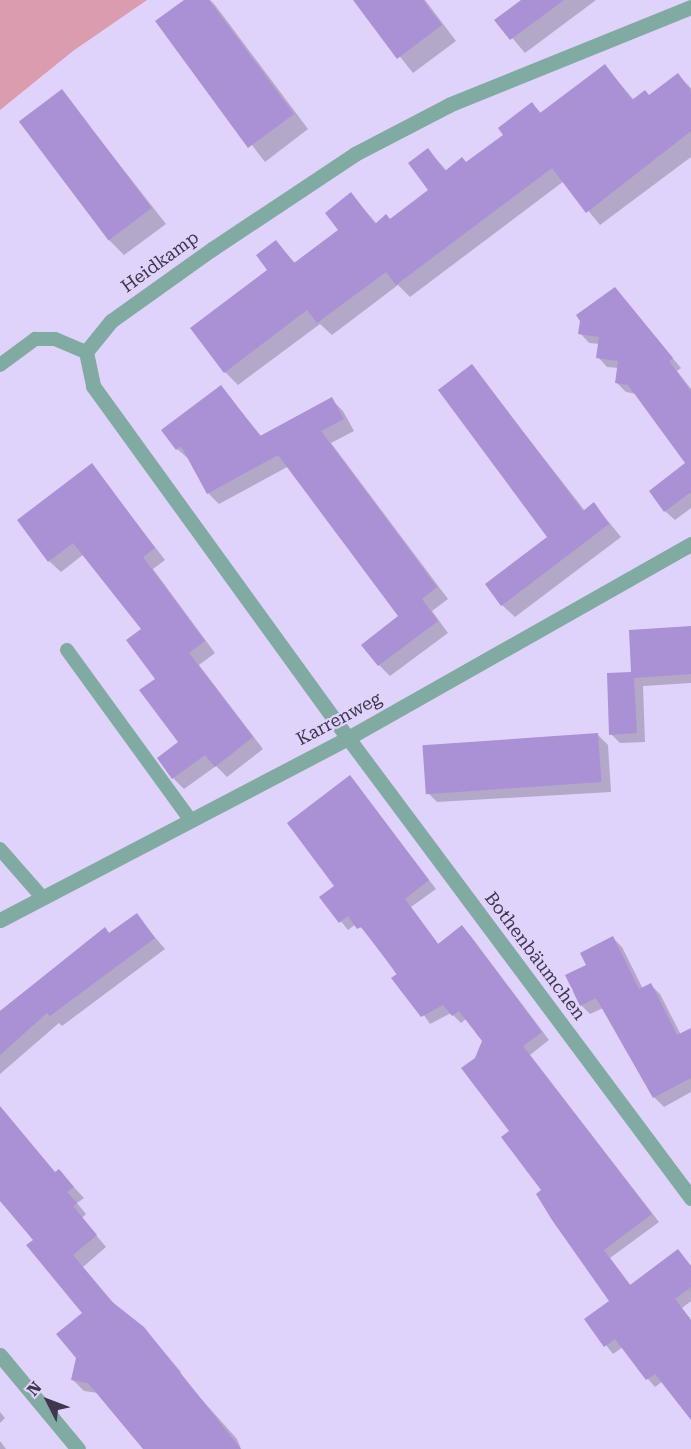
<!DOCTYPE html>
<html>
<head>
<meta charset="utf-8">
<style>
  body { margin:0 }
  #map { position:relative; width:691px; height:1449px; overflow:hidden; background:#e0d3fb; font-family:"Roboto Serif",serif }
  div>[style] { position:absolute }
  .green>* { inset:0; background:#da9cae }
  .shadow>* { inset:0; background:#0003 }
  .building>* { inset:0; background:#aa90d5; transform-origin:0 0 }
  .service>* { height:14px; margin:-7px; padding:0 7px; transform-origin:7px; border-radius:7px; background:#81aaa2 }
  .minor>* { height:15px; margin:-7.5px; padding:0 7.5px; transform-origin:7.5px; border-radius:7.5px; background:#81aaa2 }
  span { translate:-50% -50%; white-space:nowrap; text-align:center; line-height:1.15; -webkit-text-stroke:4.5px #e0d3fb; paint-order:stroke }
  .street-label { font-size:18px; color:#403650 }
  .north { position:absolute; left:18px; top:1371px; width:60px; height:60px; -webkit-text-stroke:4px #e0d3fb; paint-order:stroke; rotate:312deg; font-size:16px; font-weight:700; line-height:24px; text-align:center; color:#403650 }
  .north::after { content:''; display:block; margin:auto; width:21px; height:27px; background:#403650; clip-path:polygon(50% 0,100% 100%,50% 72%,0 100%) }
</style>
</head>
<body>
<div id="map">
  <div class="green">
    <div style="clip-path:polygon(0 0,147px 0,73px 51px,0 110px)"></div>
  </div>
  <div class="shadow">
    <div style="clip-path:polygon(186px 0,210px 0,215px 5px,308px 129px,265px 162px,157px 22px)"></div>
    <div style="clip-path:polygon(355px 0,425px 0,456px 41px,413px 73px)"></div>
    <div style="clip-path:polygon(523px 0,596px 0,525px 53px,497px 20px)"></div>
    <div style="clip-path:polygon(605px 66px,634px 100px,650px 96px,678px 75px,691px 88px,691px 157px,600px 225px,564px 181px,410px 297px,398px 285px,332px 335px,320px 324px,238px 385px,225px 372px,270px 271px,276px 242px,296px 264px,340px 231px,351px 194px,377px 224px,391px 221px,430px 191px,428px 150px,447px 171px,467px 164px,505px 135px,532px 104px,542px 114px)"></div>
    <div style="clip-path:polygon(62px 91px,166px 224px,124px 255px,109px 240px)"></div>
    <div style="clip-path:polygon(615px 289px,681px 368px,677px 371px,691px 389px,691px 508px,675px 520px,665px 511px,687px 464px,636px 394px,626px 392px,616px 382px,618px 368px,607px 367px,598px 357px,600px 344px,589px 343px,580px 333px)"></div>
    <div style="clip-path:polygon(472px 366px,585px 511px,594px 504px,621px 537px,515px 617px,502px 605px,549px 538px)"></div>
    <div style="clip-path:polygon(221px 387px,262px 437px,331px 399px,343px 411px,354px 431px,331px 443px,448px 599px,432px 611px,448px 633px,390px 676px,379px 665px,400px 617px,289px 466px,219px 504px,208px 493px,190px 460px,177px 449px)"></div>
    <div style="clip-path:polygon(92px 465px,165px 560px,153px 569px,215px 653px,199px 665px,263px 749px,227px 777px,216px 766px,184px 789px,173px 778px,180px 742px,143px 629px,84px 554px,61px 572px,49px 561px)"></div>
    <div style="clip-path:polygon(691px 628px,691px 683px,643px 686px,645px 742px,620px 743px,611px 734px,633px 673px)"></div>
    <div style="clip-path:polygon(598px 735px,608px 745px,611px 792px,437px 802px,427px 792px)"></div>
    <div style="clip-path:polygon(350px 777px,436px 889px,411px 907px,439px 945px,462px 927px,470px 935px,549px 1040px,530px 1055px,659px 1222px,610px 1258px,631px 1286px,678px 1251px,691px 1266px,691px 1301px,682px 1308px,691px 1320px,691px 1416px,663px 1381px,655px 1387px,648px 1379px,623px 1347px,613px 1354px,586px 1320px,611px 1301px,511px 1131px,476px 1059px,484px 1041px,467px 1018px,461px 1023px,451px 1013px,430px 1024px,369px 934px,356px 924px,348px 930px,321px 897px,336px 886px)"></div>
    <div style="clip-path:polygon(136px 915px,165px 949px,62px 1026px,59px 1023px,0 1074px,0 1011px,105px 929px,110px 934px)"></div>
    <div style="clip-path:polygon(613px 938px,622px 947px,643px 989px,651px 985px,660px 994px,681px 1035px,691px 1030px,691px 1092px,664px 1107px,654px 1097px,603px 1008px,590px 1014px,581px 1005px,588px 966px)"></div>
    <div style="clip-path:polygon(0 1109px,55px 1173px,59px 1171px,84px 1198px,77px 1203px,86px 1214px,82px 1218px,106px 1247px,83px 1267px,117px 1307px,154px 1340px,181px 1372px,179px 1374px,237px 1439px,241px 1449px,145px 1449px,98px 1393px,84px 1391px,73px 1380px,84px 1313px,35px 1240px,0 1199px)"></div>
    <div style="clip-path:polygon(0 1412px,5px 1418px,0 1423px)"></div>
    <div style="clip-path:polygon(0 1441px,6px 1449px,0 1449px)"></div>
  </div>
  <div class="building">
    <div style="clip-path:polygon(184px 0,209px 0,294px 114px,248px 148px,155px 21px)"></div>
    <div style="clip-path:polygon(353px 0,423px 0,442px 25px,397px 59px)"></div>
    <div style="clip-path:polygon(521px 0,564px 0,510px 40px,494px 20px)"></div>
    <div style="clip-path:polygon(605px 64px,632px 100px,645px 90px,649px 95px,678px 73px,691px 91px,691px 131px,586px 213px,552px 168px,396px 285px,386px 272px,317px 323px,307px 310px,224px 373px,190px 328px,267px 270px,256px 255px,276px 240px,294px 263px,338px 230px,325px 213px,351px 192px,375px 224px,386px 214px,390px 219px,428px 190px,408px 163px,428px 148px,445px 171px,462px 157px,466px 162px,503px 135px,498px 128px,532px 102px,540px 113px)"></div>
    <div style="left:62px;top:89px;width:149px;height:54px;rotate:53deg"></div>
    <div style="clip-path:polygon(615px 287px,673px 358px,669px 361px,691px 391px,691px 492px,664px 512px,649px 491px,685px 463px,628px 385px,615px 383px,618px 361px,596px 358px,599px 337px,578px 334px,580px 321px,576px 315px)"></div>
    <div style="clip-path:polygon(472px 364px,583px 511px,594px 502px,609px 524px,501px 606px,485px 584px,547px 537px,438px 390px)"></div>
    <div style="clip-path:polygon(221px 385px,260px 436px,332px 397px,344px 419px,321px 431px,437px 587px,422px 599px,438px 621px,378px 666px,361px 645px,398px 616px,278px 455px,207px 494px,181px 446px,176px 450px,161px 430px)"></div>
    <div style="clip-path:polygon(92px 463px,155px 548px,143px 557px,205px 641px,189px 653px,253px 737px,215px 767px,205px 755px,172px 779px,157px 758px,178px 742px,139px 690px,155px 679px,126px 640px,141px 629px,73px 543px,48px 562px,17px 520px)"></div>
    <div style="clip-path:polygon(691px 626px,691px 674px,634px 678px,637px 733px,609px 735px,607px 673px,631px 672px,629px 630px)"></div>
    <div style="left:598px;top:733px;width:49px;height:176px;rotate:86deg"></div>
    <div style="clip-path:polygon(350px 775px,429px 880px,405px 899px,438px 944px,462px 925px,542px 1032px,523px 1046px,652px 1214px,604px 1250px,630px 1285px,678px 1249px,691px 1266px,691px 1287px,675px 1299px,691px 1320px,691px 1420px,655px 1374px,646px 1380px,615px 1339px,604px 1347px,584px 1319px,609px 1301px,552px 1220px,536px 1194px,541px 1190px,501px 1137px,509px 1131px,461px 1068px,475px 1058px,482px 1041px,459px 1011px,452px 1016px,443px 1005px,421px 1017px,391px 978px,397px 974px,361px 927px,357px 929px,348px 916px,339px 923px,319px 897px,334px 886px,287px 823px)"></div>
    <div style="clip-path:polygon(137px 913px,155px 938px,50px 1016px,47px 1013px,0 1055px,0 1011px,105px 927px,109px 933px)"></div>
    <div style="clip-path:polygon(613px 936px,639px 989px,651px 983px,677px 1035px,691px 1028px,691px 1078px,653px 1098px,596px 998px,580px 1006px,565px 975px,586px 965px,580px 953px)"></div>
    <div style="clip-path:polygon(0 1106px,55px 1172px,59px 1169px,74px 1187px,67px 1192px,77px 1203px,73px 1206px,97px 1235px,73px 1255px,111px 1301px,144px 1327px,241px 1449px,143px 1449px,88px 1383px,71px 1380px,76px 1358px,56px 1334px,82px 1313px,26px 1245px,33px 1240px,0 1201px)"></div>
  </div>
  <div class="service">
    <div style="left:0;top:365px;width:44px;rotate:-36.6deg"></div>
    <div style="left:35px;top:339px;width:20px"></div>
    <div style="left:55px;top:339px;width:34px;rotate:23deg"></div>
    <div style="left:67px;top:650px;width:208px;rotate:54deg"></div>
    <div style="left:0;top:849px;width:62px;rotate:48.9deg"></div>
  </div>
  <div class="minor">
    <div style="left:691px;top:7px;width:261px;rotate:158deg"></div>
    <div style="left:449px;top:105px;width:106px;rotate:152.5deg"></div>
    <div style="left:355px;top:154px;width:172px;rotate:146.4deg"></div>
    <div style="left:212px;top:249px;width:124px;rotate:144.5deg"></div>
    <div style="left:111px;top:321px;width:40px;rotate:129deg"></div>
    <div style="left:86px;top:352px;width:35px;rotate:78deg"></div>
    <div style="left:93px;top:386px;width:435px;rotate:54.1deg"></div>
    <div style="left:348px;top:738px;width:574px;rotate:53.29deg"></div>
    <div style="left:0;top:920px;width:393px;rotate:-27.6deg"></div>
    <div style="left:348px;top:738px;width:394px;rotate:-29.5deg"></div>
    <div style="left:0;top:1355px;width:122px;rotate:50.3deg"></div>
  </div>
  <div class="street-label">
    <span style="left:160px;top:262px;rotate:-36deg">Heidkamp</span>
    <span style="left:339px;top:719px;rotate:-28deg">Karrenweg</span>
    <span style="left:535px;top:956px;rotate:53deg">Bothenbäumchen</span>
  </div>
  <div class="north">N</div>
</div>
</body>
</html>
